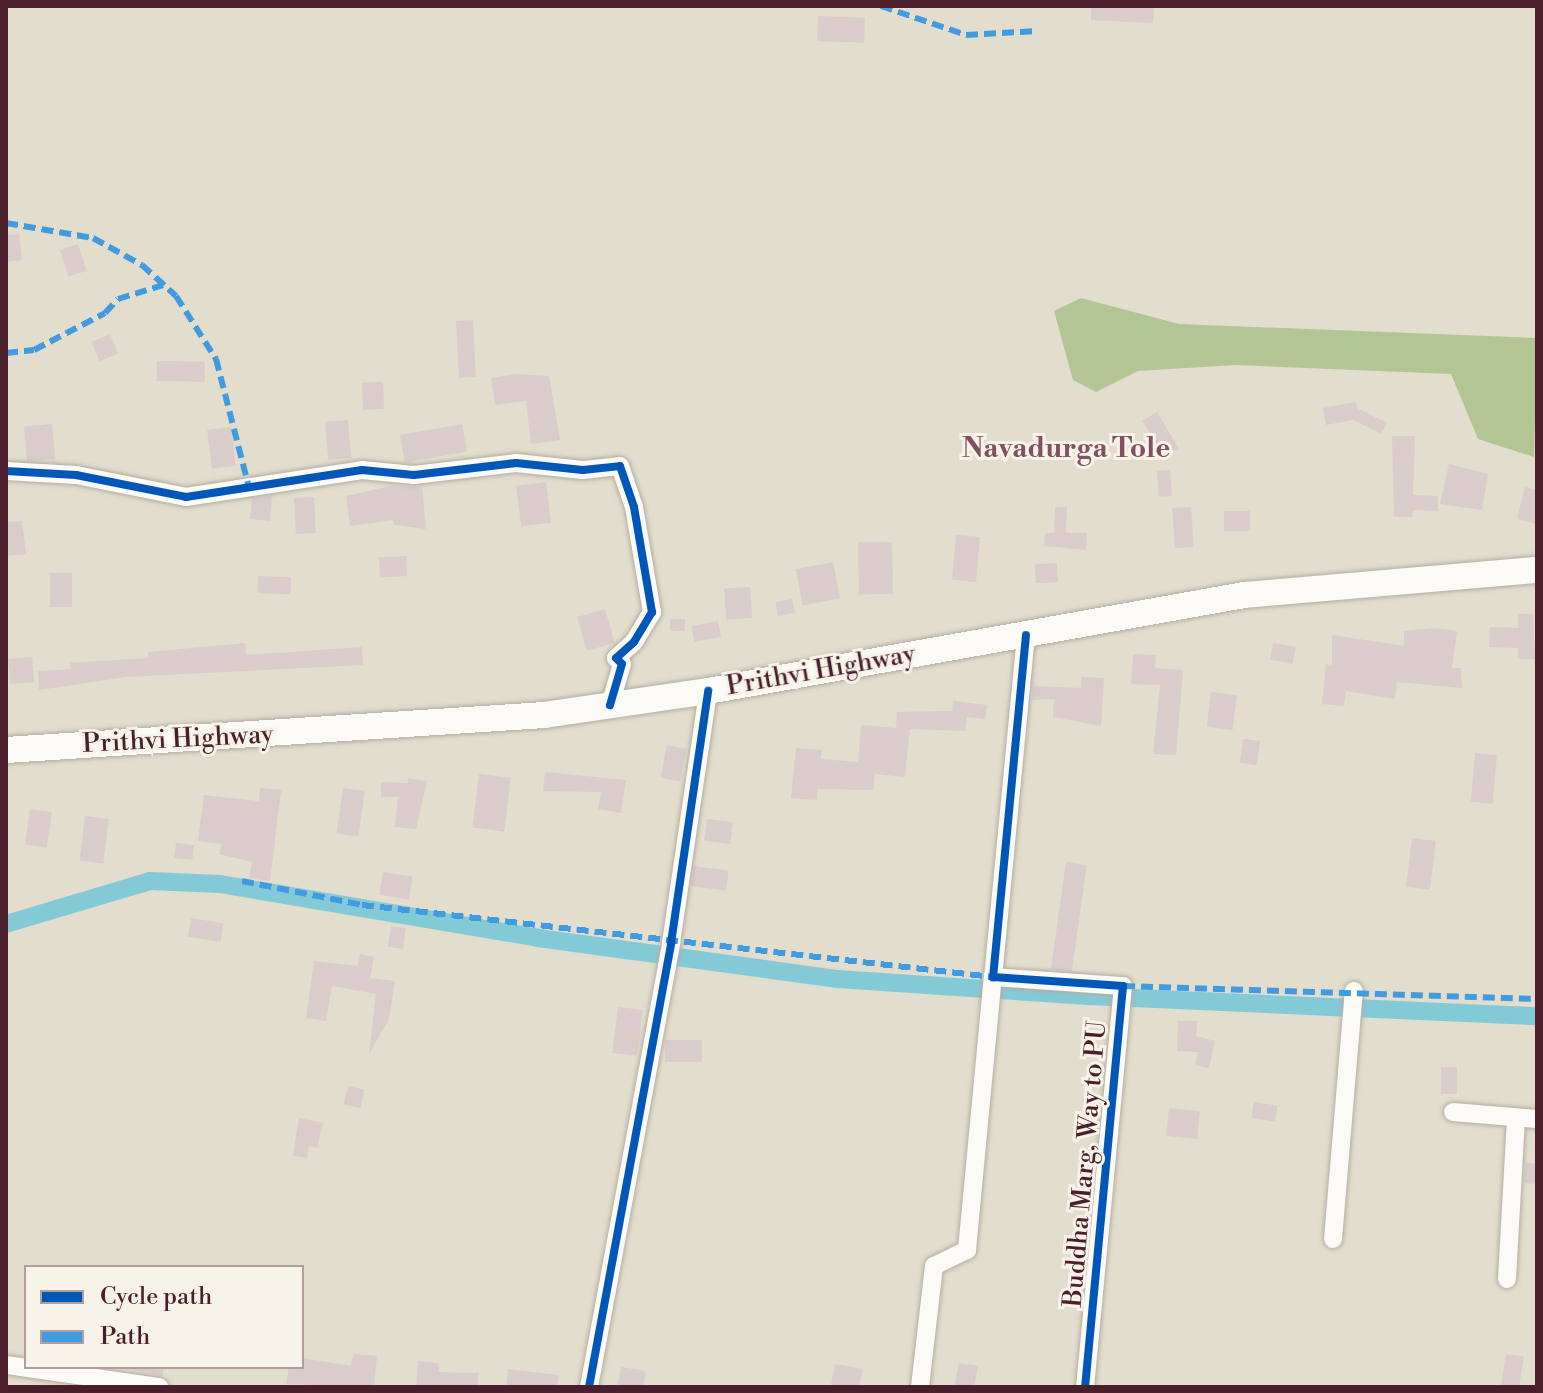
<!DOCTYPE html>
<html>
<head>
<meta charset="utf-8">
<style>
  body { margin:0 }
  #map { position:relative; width:1543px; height:1393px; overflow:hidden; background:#e2ddcc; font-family:"Libre Bodoni",serif }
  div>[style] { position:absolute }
  .forest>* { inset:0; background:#b3c595 }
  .canal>* { height:18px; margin:-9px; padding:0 9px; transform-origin:9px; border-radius:9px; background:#84cad6 }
  .building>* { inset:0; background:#daccca; transform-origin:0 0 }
  .roads { filter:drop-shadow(0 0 2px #b4ada3) drop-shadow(0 0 2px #b4ada3) }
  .minor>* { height:18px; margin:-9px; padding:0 9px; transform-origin:9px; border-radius:9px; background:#fbfaf7 }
  .highway>* { height:26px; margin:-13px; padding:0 13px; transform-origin:13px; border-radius:13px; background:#fbfaf7 }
  .quiet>* { height:6px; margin-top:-3px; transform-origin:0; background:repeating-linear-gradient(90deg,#409be1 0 12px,transparent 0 18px) }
  .cycleway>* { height:8px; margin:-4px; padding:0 4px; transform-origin:4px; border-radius:4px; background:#0057b8 }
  span { translate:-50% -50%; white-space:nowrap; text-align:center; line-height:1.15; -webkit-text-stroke:6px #f7f3e8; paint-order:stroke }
  .street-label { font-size:26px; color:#4a1f2b }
  .neighbourhood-label { font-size:28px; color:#815062; font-weight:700 }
  .frame { position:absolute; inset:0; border:8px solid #4a1f2b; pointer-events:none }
  .legend { position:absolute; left:24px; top:1265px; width:280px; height:104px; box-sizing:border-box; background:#f7f3e8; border:2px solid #b29e9c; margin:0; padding:10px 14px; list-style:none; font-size:24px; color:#4a1f2b }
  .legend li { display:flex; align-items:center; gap:16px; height:40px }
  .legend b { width:40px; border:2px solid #b29e9c }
</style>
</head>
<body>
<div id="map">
  <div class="forest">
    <div style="clip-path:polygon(1081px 298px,1179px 324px,1537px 338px,1534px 457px,1478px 439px,1451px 374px,1235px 365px,1138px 371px,1096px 392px,1073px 380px,1054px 311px)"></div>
  </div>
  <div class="canal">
    <div style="left:6px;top:924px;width:150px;rotate:-16.6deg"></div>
    <div style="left:150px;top:881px;width:70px;rotate:2.5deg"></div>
    <div style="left:220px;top:884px;width:323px;rotate:9.6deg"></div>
    <div style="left:538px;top:938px;width:303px;rotate:7.8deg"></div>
    <div style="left:838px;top:979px;width:252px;rotate:3.9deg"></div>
    <div style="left:1089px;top:996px;width:448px;rotate:2.6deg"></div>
  </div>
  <div class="building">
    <div style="clip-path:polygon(1091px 6px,1154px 6px,1153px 23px,1091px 20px)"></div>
    <div style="left:818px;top:16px;width:47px;height:25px;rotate:2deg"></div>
    <div style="clip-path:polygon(19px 234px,22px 260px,6px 262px,6px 235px)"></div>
    <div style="left:78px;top:244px;width:28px;height:19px;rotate:72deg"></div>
    <div style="left:473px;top:320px;width:57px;height:17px;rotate:87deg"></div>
    <div style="left:110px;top:334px;width:21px;height:20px;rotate:67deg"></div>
    <div style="left:157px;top:361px;width:48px;height:20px;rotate:1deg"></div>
    <div style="clip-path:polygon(517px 374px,549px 376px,560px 440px,531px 444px,526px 401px,495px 405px,491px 378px)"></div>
    <div style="left:383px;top:382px;width:27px;height:21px;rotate:88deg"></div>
    <div style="clip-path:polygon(1356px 402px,1357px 408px,1387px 423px,1381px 434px,1353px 420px,1326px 425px,1323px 408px)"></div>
    <div style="left:1157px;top:412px;width:42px;height:17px;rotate:59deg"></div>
    <div style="left:348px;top:420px;width:38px;height:23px;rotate:85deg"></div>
    <div style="left:52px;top:424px;width:35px;height:28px;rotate:85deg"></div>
    <div style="left:462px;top:424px;width:28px;height:63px;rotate:80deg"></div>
    <div style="left:231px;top:427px;width:39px;height:24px;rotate:83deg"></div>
    <div style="clip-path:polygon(1392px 436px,1415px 436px,1413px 495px,1438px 496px,1438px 511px,1413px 510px,1412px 517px,1394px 517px)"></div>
    <div style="clip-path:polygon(1449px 464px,1488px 474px,1482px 510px,1440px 504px)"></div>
    <div style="left:1170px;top:470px;width:26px;height:13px;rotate:86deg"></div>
    <div style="left:546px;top:482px;width:41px;height:30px;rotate:83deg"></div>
    <div style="clip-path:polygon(390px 486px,422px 487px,426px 529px,394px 525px,393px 520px,350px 526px,346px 496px)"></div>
    <div style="clip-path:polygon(1525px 487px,1537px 490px,1537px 524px,1517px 519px)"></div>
    <div style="clip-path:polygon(272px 496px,270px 521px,250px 519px,252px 499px)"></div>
    <div style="left:314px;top:497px;width:36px;height:20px;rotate:87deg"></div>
    <div style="clip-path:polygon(1055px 507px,1067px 507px,1066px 533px,1087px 533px,1086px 550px,1044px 546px,1045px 533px,1054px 533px)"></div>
    <div style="left:1191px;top:507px;width:40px;height:19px;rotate:86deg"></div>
    <div style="left:1250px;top:511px;width:20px;height:26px;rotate:90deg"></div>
    <div style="clip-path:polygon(22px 521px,26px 554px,6px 556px,6px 522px)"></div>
    <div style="left:956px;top:535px;width:24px;height:45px;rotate:5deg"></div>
    <div style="left:892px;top:542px;width:52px;height:34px;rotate:89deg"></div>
    <div style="left:406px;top:556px;width:20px;height:27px;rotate:87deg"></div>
    <div style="left:833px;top:562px;width:37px;height:38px;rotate:79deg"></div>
    <div style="left:1057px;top:563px;width:19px;height:22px;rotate:87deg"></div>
    <div style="left:72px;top:573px;width:34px;height:22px;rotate:90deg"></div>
    <div style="left:258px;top:576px;width:33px;height:17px;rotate:2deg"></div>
    <div style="left:750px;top:587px;width:31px;height:26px;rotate:86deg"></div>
    <div style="left:792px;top:599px;width:14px;height:17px;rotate:78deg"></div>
    <div style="left:605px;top:609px;width:35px;height:29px;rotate:74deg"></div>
    <div style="clip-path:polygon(1518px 614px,1533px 614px,1535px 659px,1518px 659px,1518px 648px,1489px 647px,1490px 627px,1518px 628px)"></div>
    <div style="left:685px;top:619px;width:12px;height:15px;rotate:90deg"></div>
    <div style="left:718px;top:621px;width:16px;height:27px;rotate:79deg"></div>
    <div style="clip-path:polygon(1434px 628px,1457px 631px,1452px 668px,1461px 668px,1462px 688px,1397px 682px,1395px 699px,1346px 691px,1344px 706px,1322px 704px,1326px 664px,1332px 665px,1332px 635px,1404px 646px,1404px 631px)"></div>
    <div style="clip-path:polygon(245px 643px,246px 655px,362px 647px,363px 665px,126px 677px,39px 690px,38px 671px,71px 669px,70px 663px,148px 658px,148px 652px)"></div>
    <div style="left:1273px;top:643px;width:23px;height:17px;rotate:10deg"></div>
    <div style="clip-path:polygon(1133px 654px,1156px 655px,1155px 668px,1183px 670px,1176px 755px,1153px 754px,1160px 685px,1131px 684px)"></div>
    <div style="left:32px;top:657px;width:25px;height:24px;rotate:85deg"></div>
    <div style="clip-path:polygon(1081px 677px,1104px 678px,1101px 726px,1053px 717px,1054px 699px,1032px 700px,1033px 686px,1081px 688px)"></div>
    <div style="left:1211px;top:692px;width:26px;height:35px;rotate:7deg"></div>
    <div style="clip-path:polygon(953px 701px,987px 705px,985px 719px,967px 717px,965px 731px,910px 729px,905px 777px,875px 774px,873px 790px,818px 789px,817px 800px,791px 798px,796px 748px,822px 750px,821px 759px,858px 762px,861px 725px,896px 728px,897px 712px,952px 711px)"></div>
    <div style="left:1243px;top:739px;width:17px;height:24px;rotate:7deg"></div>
    <div style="left:667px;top:745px;width:20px;height:33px;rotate:11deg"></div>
    <div style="left:1475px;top:753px;width:22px;height:49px;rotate:5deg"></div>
    <div style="clip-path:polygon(545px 772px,626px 780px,621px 813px,598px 809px,601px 792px,543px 791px)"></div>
    <div style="left:479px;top:774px;width:32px;height:54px;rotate:7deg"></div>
    <div style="clip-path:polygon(408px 778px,427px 781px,416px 829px,395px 827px,398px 797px,381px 797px,381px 782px,408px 783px)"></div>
    <div style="clip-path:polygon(260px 788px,281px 790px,270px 881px,249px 878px,252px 862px,219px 854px,222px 844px,198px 841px,204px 795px,259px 801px)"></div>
    <div style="left:343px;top:788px;width:22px;height:46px;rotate:8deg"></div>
    <div style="left:30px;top:809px;width:22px;height:36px;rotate:8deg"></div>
    <div style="left:85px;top:816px;width:24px;height:45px;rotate:7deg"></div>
    <div style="left:707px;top:819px;width:26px;height:22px;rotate:7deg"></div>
    <div style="left:1412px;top:838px;width:24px;height:49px;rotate:7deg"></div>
    <div style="left:176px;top:843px;width:18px;height:15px;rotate:6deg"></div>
    <div style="left:1066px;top:862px;width:21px;height:108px;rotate:8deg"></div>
    <div style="left:694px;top:866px;width:35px;height:20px;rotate:8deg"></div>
    <div style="left:383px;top:872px;width:30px;height:23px;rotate:9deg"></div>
    <div style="left:191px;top:918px;width:33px;height:19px;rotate:9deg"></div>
    <div style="left:391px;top:926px;width:15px;height:21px;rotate:8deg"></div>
    <div style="clip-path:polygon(360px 954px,374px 957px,370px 978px,395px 981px,389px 1019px,369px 1054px,376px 994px,332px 986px,326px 1021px,306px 1018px,314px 961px,358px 966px)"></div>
    <div style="left:618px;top:1007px;width:25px;height:46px;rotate:7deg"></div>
    <div style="clip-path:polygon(1178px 1021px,1197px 1021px,1196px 1036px,1215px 1041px,1209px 1068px,1195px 1065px,1198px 1052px,1177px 1051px)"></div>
    <div style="left:665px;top:1040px;width:37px;height:22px"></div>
    <div style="left:1441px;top:1067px;width:16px;height:27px"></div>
    <div style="left:348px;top:1086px;width:17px;height:19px;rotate:13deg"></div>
    <div style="left:1254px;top:1102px;width:24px;height:16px;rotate:9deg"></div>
    <div style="left:1169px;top:1108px;width:31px;height:28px;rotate:6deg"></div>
    <div style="clip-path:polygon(299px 1118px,323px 1123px,317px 1148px,309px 1146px,307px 1158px,293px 1156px)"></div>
    <div style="clip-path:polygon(1526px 1163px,1537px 1164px,1537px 1184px,1524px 1183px)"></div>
    <div style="clip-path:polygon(353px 1354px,377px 1356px,374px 1387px,286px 1384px,289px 1367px,302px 1367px,302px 1358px,351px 1366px)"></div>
    <div style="left:1506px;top:1354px;width:18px;height:33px;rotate:9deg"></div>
    <div style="clip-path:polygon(418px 1361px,439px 1363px,438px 1372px,478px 1373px,478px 1387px,416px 1387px)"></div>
    <div style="clip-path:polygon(959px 1363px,978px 1366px,974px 1387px,954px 1387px)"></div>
    <div style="clip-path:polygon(835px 1364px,863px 1369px,859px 1387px,831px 1385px)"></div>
    <div style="clip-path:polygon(120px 1367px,164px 1367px,162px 1376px)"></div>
    <div style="clip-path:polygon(621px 1367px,646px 1371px,643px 1387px,617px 1387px)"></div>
    <div style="clip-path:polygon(508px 1369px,559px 1375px,557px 1387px,506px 1387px)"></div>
  </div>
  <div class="roads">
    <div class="minor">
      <div style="left:6px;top:471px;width:70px;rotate:3.3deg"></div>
      <div style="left:76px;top:475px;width:112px;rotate:11.3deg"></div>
      <div style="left:186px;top:497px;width:178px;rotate:-8.7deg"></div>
      <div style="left:362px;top:470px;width:52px;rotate:5.5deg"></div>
      <div style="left:414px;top:475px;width:103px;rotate:-6.7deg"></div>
      <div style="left:516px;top:463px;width:67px;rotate:6deg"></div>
      <div style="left:583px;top:470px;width:37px;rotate:-6deg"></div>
      <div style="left:620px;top:466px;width:43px;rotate:71.1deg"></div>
      <div style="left:634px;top:507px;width:107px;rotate:80.3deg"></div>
      <div style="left:652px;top:612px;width:35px;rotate:121deg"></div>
      <div style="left:634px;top:642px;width:24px;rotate:138deg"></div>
      <div style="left:616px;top:658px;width:8px;rotate:45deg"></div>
      <div style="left:622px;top:664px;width:43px;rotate:106.3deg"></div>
      <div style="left:1026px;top:635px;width:344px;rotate:95.5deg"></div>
      <div style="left:993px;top:977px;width:130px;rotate:4deg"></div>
      <div style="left:1123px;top:986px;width:403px;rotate:95.4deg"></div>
      <div style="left:1453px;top:1112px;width:84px;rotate:4.8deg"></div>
      <div style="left:1333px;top:1239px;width:249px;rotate:-85.2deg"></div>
      <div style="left:1507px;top:1279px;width:161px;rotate:-86.8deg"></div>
      <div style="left:6px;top:1365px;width:155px;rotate:8.2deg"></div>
      <div style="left:589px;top:1387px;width:452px;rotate:-79.5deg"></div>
      <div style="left:671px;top:943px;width:255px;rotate:-81.6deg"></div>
      <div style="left:920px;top:1387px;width:122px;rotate:-83.4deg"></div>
      <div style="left:934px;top:1266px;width:37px;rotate:-26deg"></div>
      <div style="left:967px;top:1250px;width:274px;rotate:-84.6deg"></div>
    </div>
    <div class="highway">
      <div style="left:6px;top:750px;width:539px;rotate:-3.72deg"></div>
      <div style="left:544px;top:715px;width:166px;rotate:-8.3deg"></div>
      <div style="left:708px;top:691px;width:545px;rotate:-10.15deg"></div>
      <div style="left:1244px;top:595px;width:294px;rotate:-4.9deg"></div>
    </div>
  </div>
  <div class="quiet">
    <div style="left:881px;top:6px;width:90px;rotate:18.8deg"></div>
    <div style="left:966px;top:35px;width:72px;rotate:-3.2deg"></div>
    <div style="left:6px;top:223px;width:88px;rotate:9.8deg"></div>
    <div style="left:93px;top:238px;width:56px;rotate:28.9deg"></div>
    <div style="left:142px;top:265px;width:46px;rotate:42.4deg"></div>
    <div style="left:176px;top:296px;width:75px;rotate:57.6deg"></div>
    <div style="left:216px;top:359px;width:129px;rotate:75.6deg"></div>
    <div style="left:6px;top:353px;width:28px;rotate:-6deg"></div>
    <div style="left:34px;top:350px;width:80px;rotate:-27.5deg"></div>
    <div style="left:105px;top:313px;width:19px;rotate:-47deg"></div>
    <div style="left:118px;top:299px;width:47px;rotate:-17.3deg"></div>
    <div style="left:242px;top:881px;width:122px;rotate:11.3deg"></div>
    <div style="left:362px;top:905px;width:635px;rotate:6.51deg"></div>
    <div style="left:1123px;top:986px;width:414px;rotate:1.8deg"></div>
  </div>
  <div class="cycleway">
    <div style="left:6px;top:471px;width:70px;rotate:3.3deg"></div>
    <div style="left:76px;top:475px;width:112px;rotate:11.3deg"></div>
    <div style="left:186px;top:497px;width:178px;rotate:-8.7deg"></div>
    <div style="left:362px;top:470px;width:52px;rotate:5.5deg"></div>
    <div style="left:414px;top:475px;width:103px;rotate:-6.7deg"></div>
    <div style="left:516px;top:463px;width:67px;rotate:6deg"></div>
    <div style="left:583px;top:470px;width:37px;rotate:-6deg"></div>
    <div style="left:620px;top:466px;width:43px;rotate:71.1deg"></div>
    <div style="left:634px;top:507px;width:107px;rotate:80.3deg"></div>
    <div style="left:652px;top:612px;width:35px;rotate:121deg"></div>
    <div style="left:634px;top:642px;width:24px;rotate:138deg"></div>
    <div style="left:616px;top:658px;width:8px;rotate:45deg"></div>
    <div style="left:622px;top:664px;width:43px;rotate:106.3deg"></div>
    <div style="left:1026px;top:635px;width:344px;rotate:95.5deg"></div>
    <div style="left:993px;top:977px;width:130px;rotate:4deg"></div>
    <div style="left:1123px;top:986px;width:403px;rotate:95.4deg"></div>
    <div style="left:589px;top:1387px;width:452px;rotate:-79.5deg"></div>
    <div style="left:671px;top:943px;width:255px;rotate:-81.6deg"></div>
  </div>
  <div class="street-label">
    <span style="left:821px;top:671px;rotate:-10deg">Prithvi Highway</span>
    <span style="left:178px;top:740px;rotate:-3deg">Prithvi Highway</span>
    <span style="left:1086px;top:1164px;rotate:-85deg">Buddha Marg, Way to PU</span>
  </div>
  <div class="neighbourhood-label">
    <span style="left:1066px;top:449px">Navadurga Tole</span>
  </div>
  <div class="frame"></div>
  <ul class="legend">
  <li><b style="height:10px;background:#0057b8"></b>Cycle path</li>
  <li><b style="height:10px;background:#409be1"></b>Path</li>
  </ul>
</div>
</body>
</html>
